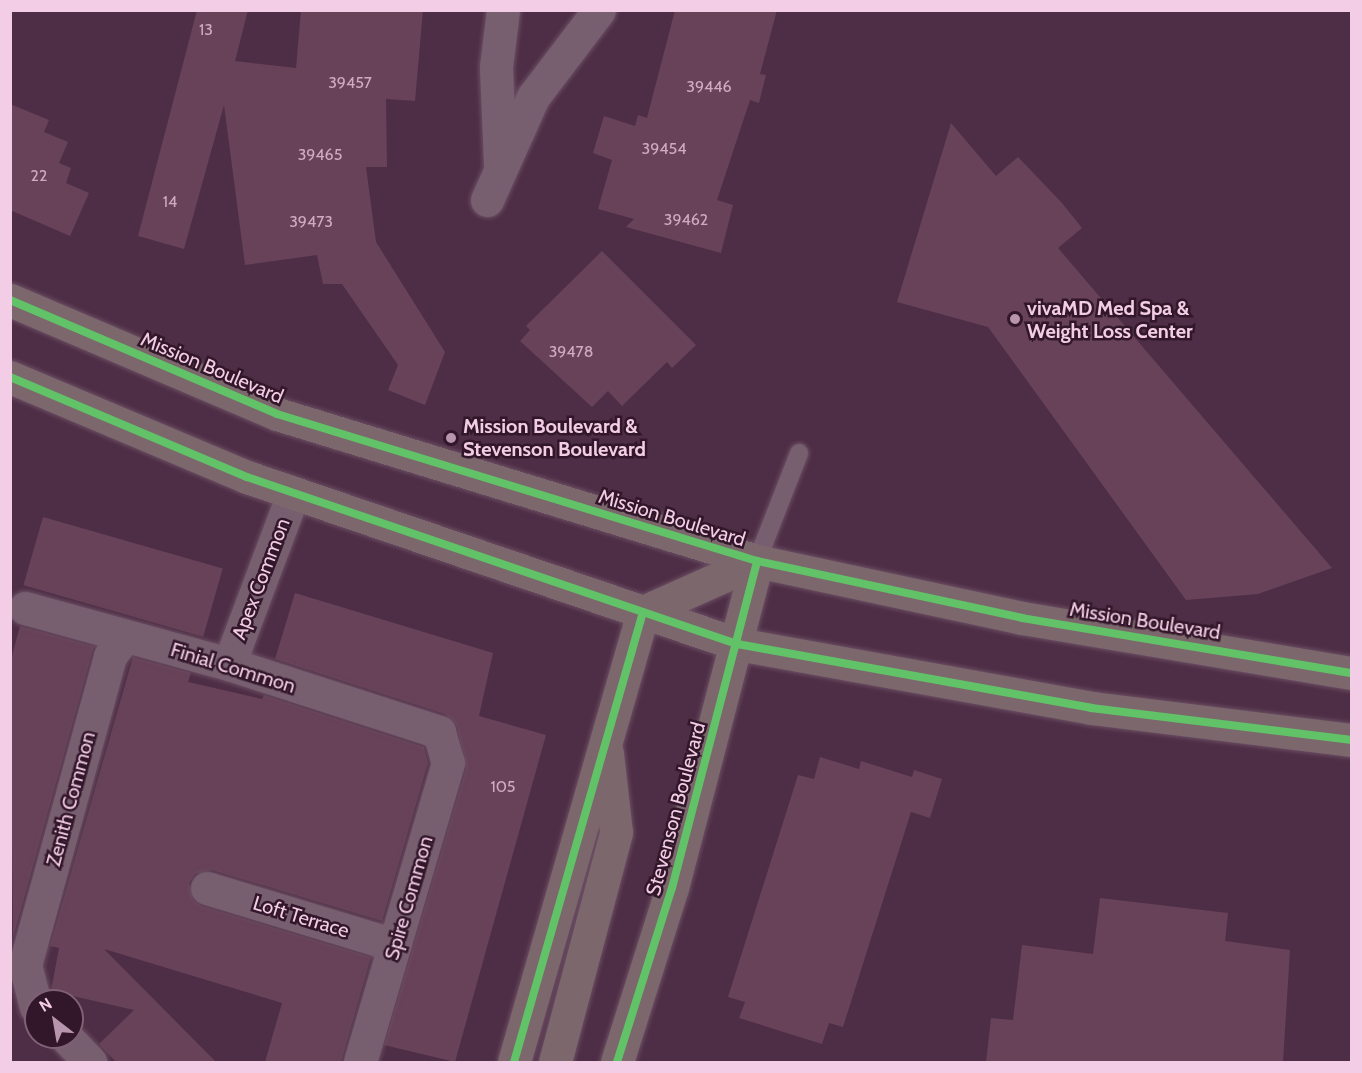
<!DOCTYPE html>
<html>
<head>
<meta charset="utf-8">
<style>
  body { margin:0 }
  #map { position:relative; width:1362px; height:1073px; overflow:hidden; background:#4e2e46; font-family:Cabin,sans-serif }
  div>[style] { position:absolute }
  .building>* { inset:0; background:#684258; transform-origin:0 0 }
  .roads { filter:drop-shadow(0 0 2px #6b4e63) drop-shadow(0 0 2px #6b4e63) }
  .lane>* { height:18px; margin:-9px; padding:0 9px; transform-origin:9px; border-radius:9px; background:#785f70 }
  .street>* { height:33px; margin:-16.5px; padding:0 16.5px; transform-origin:16.5px; border-radius:16.5px; background:#785f70 }
  .primary>* { height:33px; margin:-16.5px; padding:0 16.5px; transform-origin:16.5px; border-radius:16.5px; background:#7b676c }
  .cycleway>* { height:8px; margin:-4px; padding:0 4px; transform-origin:4px; border-radius:4px; background:#61c268 }
  .dots>* { width:16px; height:16px; translate:-50% -50%; box-sizing:border-box; border:3px solid #32172a; border-radius:50% }
  span { translate:-50% -50%; white-space:nowrap; text-align:center; line-height:1.15; -webkit-text-stroke:5px #32172a; paint-order:stroke }
  .number-label { font-size:16px; color:#d0aac2 }
  .number-label span { -webkit-text-stroke-width:0 }
  .poi-label { font-size:20px; color:#f3cde5; font-weight:700 }
  .left { translate:0 -50%; text-align:left }
  .street-label { font-size:20px; color:#f3cde5 }
  .frame { position:absolute; inset:0; border:12px solid #f3cde5; pointer-events:none }
  .north { position:absolute; left:24px; top:989px; width:60px; height:60px; box-sizing:border-box; background:#32172a; border:2px solid #7f6075; border-radius:50%; rotate:329deg; font-size:16px; font-weight:700; line-height:24px; text-align:center; color:#f3cde5 }
  .north::after { content:''; display:block; margin:auto; width:21px; height:27px; background:#b995ad; clip-path:polygon(50% 0,100% 100%,50% 72%,0 100%) }
</style>
</head>
<body>
<div id="map">
  <div class="building">
    <div style="clip-path:polygon(197px 10px,248px 10px,235px 61px,296px 68px,301px 10px,423px 10px,415px 101px,386px 99px,387px 167px,366px 167px,376px 242px,445px 352px,425px 405px,388px 390px,398px 365px,342px 284px,323px 284px,317px 255px,245px 265px,224px 105px,184px 249px,138px 236px)"></div>
    <div style="clip-path:polygon(675px 10px,777px 10px,760px 74px,766px 75px,759px 103px,750px 100px,717px 200px,733px 205px,721px 253px,626px 227px,634px 219px,598px 209px,612px 160px,593px 153px,604px 116px,635px 126px,638px 115px,647px 118px)"></div>
    <div style="clip-path:polygon(10px 104px,49px 120px,44px 132px,68px 142px,59px 163px,71px 168px,66px 183px,89px 193px,70px 236px,10px 210px)"></div>
    <div style="clip-path:polygon(951px 123px,996px 176px,1018px 157px,1062px 203px,1082px 228px,1058px 248px,1332px 568px,1258px 594px,1186px 600px,988px 327px,897px 302px)"></div>
    <div style="clip-path:polygon(602px 251px,696px 345px,672px 368px,667px 362px,622px 406px,608px 391px,592px 407px,520px 341px,530px 330px,526px 326px)"></div>
    <div style="left:43px;top:517px;width:187px;height:71px;rotate:16deg"></div>
    <div style="clip-path:polygon(295px 593px,493px 653px,479px 716px,546px 735px,455px 1062px,384px 1045px,466px 768px,457px 727px,445px 714px,275px 659px)"></div>
    <div style="clip-path:polygon(20px 626px,94px 646px,13px 938px,10px 663px)"></div>
    <div style="clip-path:polygon(133px 657px,191px 673px,188px 682px,262px 699px,264px 695px,424px 747px,428px 763px,382px 921px,212px 870px,195px 874px,189px 883px,193px 900px,202px 906px,371px 957px,341px 1062px,265px 1062px,282px 1003px,104px 949px,216px 1062px,116px 1062px,99px 1044px,134px 1010px,51px 991px,59px 948px,50px 946px)"></div>
    <div style="clip-path:polygon(820px 757px,859px 769px,861px 761px,912px 777px,914px 770px,942px 779px,930px 818px,911px 812px,843px 1027px,829px 1023px,822px 1044px,739px 1018px,745px 1002px,728px 997px,798px 775px,814px 779px)"></div>
    <div style="clip-path:polygon(1100px 898px,1228px 913px,1225px 941px,1290px 950px,1283px 1062px,986px 1062px,991px 1018px,1013px 1020px,1022px 945px,1093px 954px)"></div>
  </div>
  <div class="roads">
    <div class="lane">
      <div style="left:757px;top:561px;width:116px;rotate:-68.7deg"></div>
    </div>
    <div class="street">
      <div style="left:500px;top:163px;width:96px;rotate:-92.4deg"></div>
      <div style="left:496px;top:67px;width:57px;rotate:-83deg"></div>
      <div style="left:487px;top:200px;width:113px;rotate:-65.9deg"></div>
      <div style="left:533px;top:97px;width:109px;rotate:-52.8deg"></div>
      <div style="left:25px;top:608px;width:212px;rotate:15.4deg"></div>
      <div style="left:229px;top:664px;width:221px;rotate:17.9deg"></div>
      <div style="left:439px;top:732px;width:32px;rotate:74deg"></div>
      <div style="left:448px;top:763px;width:312px;rotate:106.4deg"></div>
      <div style="left:229px;top:664px;width:182px;rotate:-69.4deg"></div>
      <div style="left:207px;top:888px;width:196px;rotate:16.9deg"></div>
      <div style="left:36px;top:1007px;width:43px;rotate:-104.7deg"></div>
      <div style="left:25px;top:965px;width:320px;rotate:-74.6deg"></div>
      <div style="left:110px;top:656px;width:24px;rotate:-54deg"></div>
      <div style="left:66px;top:1037px;width:35px;rotate:46deg"></div>
    </div>
    <div class="primary">
      <div style="left:10px;top:300px;width:290px;rotate:23.1deg"></div>
      <div style="left:277px;top:414px;width:502px;rotate:17.03deg"></div>
      <div style="left:757px;top:561px;width:271px;rotate:12.1deg"></div>
      <div style="left:1022px;top:618px;width:335px;rotate:9.5deg"></div>
      <div style="left:10px;top:377px;width:257px;rotate:22.9deg"></div>
      <div style="left:247px;top:477px;width:518px;rotate:18.82deg"></div>
      <div style="left:737px;top:644px;width:360px;rotate:10.2deg"></div>
      <div style="left:1091px;top:708px;width:263px;rotate:7deg"></div>
      <div style="left:514px;top:1062px;width:468px;rotate:-74deg"></div>
      <div style="left:643px;top:612px;width:125px;rotate:-24.1deg"></div>
      <div style="left:555px;top:1062px;width:238px;rotate:-75.1deg"></div>
      <div style="left:616px;top:832px;width:80px;rotate:-96.5deg"></div>
      <div style="left:617px;top:1062px;width:182px;rotate:-72.5deg"></div>
      <div style="left:672px;top:888px;width:338px;rotate:-75.4deg"></div>
    </div>
  </div>
  <div class="cycleway">
    <div style="left:10px;top:300px;width:290px;rotate:23.1deg"></div>
    <div style="left:277px;top:414px;width:502px;rotate:17.03deg"></div>
    <div style="left:757px;top:561px;width:271px;rotate:12.1deg"></div>
    <div style="left:1022px;top:618px;width:335px;rotate:9.5deg"></div>
    <div style="left:10px;top:377px;width:257px;rotate:22.9deg"></div>
    <div style="left:247px;top:477px;width:518px;rotate:18.82deg"></div>
    <div style="left:737px;top:644px;width:360px;rotate:10.2deg"></div>
    <div style="left:1091px;top:708px;width:263px;rotate:7deg"></div>
    <div style="left:514px;top:1062px;width:468px;rotate:-74deg"></div>
    <div style="left:617px;top:1062px;width:182px;rotate:-72.5deg"></div>
    <div style="left:672px;top:888px;width:338px;rotate:-75.4deg"></div>
  </div>
  <div class="dots">
    <div style="left:1015px;top:319px;background:#b995ad"></div>
    <div style="left:451px;top:438px;background:#b995ad"></div>
  </div>
  <div class="number-label">
    <span style="left:206px;top:30px">13</span>
    <span style="left:350px;top:83px">39457</span>
    <span style="left:709px;top:87px">39446</span>
    <span style="left:664px;top:149px">39454</span>
    <span style="left:320px;top:155px">39465</span>
    <span style="left:39px;top:176px">22</span>
    <span style="left:170px;top:202px">14</span>
    <span style="left:686px;top:220px">39462</span>
    <span style="left:311px;top:222px">39473</span>
    <span style="left:571px;top:352px">39478</span>
    <span style="left:503px;top:787px">105</span>
  </div>
  <div class="poi-label">
    <span class="left" style="left:1027px;top:320px">vivaMD Med Spa &amp;<br>Weight Loss Center</span>
    <span class="left" style="left:463px;top:438px">Mission Boulevard &amp;<br>Stevenson Boulevard</span>
  </div>
  <div class="street-label">
    <span style="left:212px;top:368px;rotate:23deg">Mission Boulevard</span>
    <span style="left:672px;top:518px;rotate:17deg">Mission Boulevard</span>
    <span style="left:261px;top:579px;rotate:-69deg">Apex Common</span>
    <span style="left:1145px;top:621px;rotate:9deg">Mission Boulevard</span>
    <span style="left:233px;top:668px;rotate:17deg">Finial Common</span>
    <span style="left:71px;top:799px;rotate:-75deg">Zenith Common</span>
    <span style="left:676px;top:809px;rotate:-75deg">Stevenson Boulevard</span>
    <span style="left:409px;top:898px;rotate:-74deg">Spire Common</span>
    <span style="left:301px;top:917px;rotate:17deg">Loft Terrace</span>
  </div>
  <div class="frame"></div>
  <div class="north">N</div>
</div>
</body>
</html>
